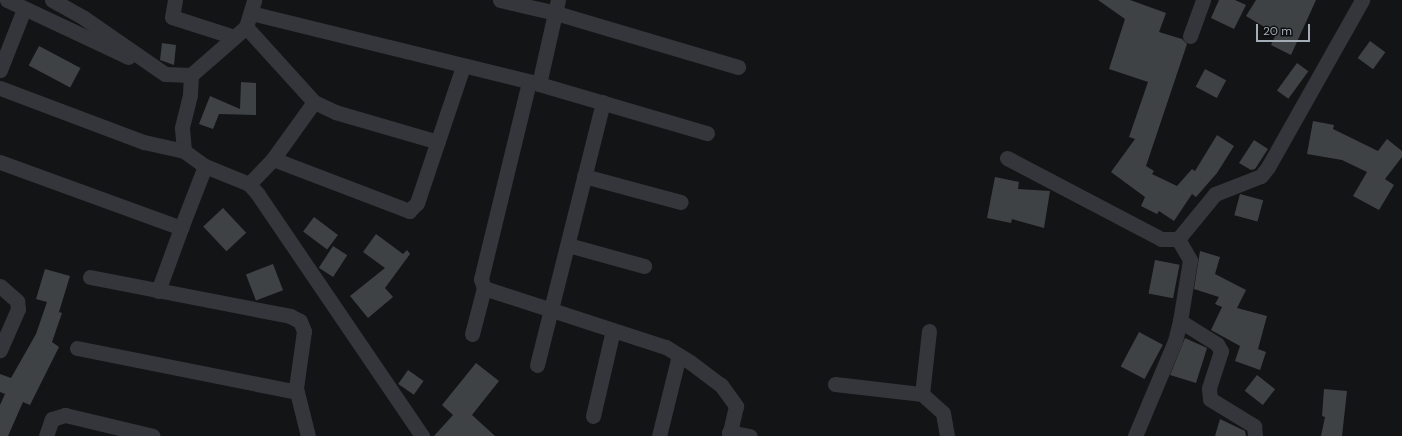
<!DOCTYPE html>
<html>
<head>
<meta charset="utf-8">
<style>
  body { margin:0 }
  #map { position:relative; width:1402px; height:436px; overflow:hidden; background:#131415; font-family:"DM Sans",sans-serif }
  div>[style] { position:absolute }
  .building>* { inset:0; background:#3f4245; transform-origin:0 0 }
  .street>* { height:15px; margin:-7.5px; padding:0 7.5px; transform-origin:7.5px; border-radius:7.5px; background:#34363b }
  span { translate:-50% -50%; white-space:nowrap; text-align:center; line-height:1.15; -webkit-text-stroke:3px #0e0f10; paint-order:stroke }
  .scale { position:absolute; left:1256px; top:24px; width:54px; height:18px; box-sizing:border-box; border:2px solid #a4acb7; border-top:0; padding-left:5px; font-size:12px; line-height:14px; white-space:nowrap; color:#a4acb7; -webkit-text-stroke:3px #0e0f10; paint-order:stroke }
</style>
</head>
<body>
<div id="map">
  <div class="building">
    <div style="clip-path:polygon(1098px 0,1130px 0,1166px 13px,1159px 32px,1182px 39px,1187px 44px,1146px 166px,1154px 171px,1152px 174px,1177px 186px,1192px 169px,1195px 171px,1217px 135px,1234px 146px,1217px 173px,1196px 197px,1192px 194px,1174px 221px,1159px 211px,1157px 214px,1141px 206px,1145px 197px,1111px 172px,1135px 139px,1129px 137px,1148px 82px,1109px 69px,1125px 19px)"></div>
    <div style="clip-path:polygon(1219px 0,1235px 0,1246px 5px,1234px 29px,1211px 18px)"></div>
    <div style="clip-path:polygon(1256px 0,1316px 0,1291px 55px,1271px 45px,1276px 34px,1246px 16px)"></div>
    <div style="left:1370px;top:41px;width:19px;height:21px;rotate:36deg"></div>
    <div style="clip-path:polygon(162px 43px,176px 45px,174px 65px,160px 60px)"></div>
    <div style="left:39px;top:46px;width:47px;height:22px;rotate:28deg"></div>
    <div style="left:1297px;top:63px;width:14px;height:34px;rotate:36deg"></div>
    <div style="left:1205px;top:69px;width:24px;height:20px;rotate:28deg"></div>
    <div style="clip-path:polygon(241px 82px,256px 83px,256px 115px,219px 114px,213px 129px,199px 124px,210px 96px,240px 109px)"></div>
    <div style="clip-path:polygon(1313px 121px,1334px 125px,1333px 129px,1378px 151px,1387px 139px,1402px 151px,1402px 157px,1385px 179px,1394px 185px,1379px 210px,1353px 196px,1367px 172px,1342px 160px,1307px 154px)"></div>
    <div style="clip-path:polygon(1254px 140px,1268px 149px,1255px 169px,1251px 170px,1239px 163px)"></div>
    <div style="clip-path:polygon(995px 177px,1019px 182px,1018px 189px,1050px 191px,1044px 228px,1012px 219px,1011px 223px,987px 218px)"></div>
    <div style="left:1240px;top:194px;width:24px;height:22px;rotate:15deg"></div>
    <div style="left:223px;top:208px;width:34px;height:27px;rotate:47deg"></div>
    <div style="left:314px;top:217px;width:30px;height:18px;rotate:37deg"></div>
    <div style="clip-path:polygon(376px 234px,403px 254px,407px 250px,410px 254px,385px 288px,393px 297px,368px 318px,350px 296px,385px 268px,363px 252px)"></div>
    <div style="left:333px;top:246px;width:17px;height:26px;rotate:33deg"></div>
    <div style="clip-path:polygon(1200px 251px,1220px 257px,1215px 274px,1246px 290px,1237px 308px,1267px 316px,1258px 349px,1266px 352px,1260px 370px,1235px 361px,1240px 346px,1211px 330px,1222px 307px,1215px 304px,1219px 297px,1194px 289px)"></div>
    <div style="left:1155px;top:260px;width:25px;height:34px;rotate:11deg"></div>
    <div style="left:273px;top:264px;width:28px;height:29px;rotate:69deg"></div>
    <div style="clip-path:polygon(45px 269px,70px 276px,59px 312px,62px 313px,52px 342px,59px 347px,30px 405px,23px 402px,8px 436px,0 436px,0 405px,5px 394px,0 392px,0 374px,11px 378px,36px 334px,47px 302px,36px 299px)"></div>
    <div style="left:1139px;top:332px;width:27px;height:39px;rotate:28deg"></div>
    <div style="clip-path:polygon(1185px 338px,1207px 348px,1196px 383px,1170px 375px)"></div>
    <div style="clip-path:polygon(476px 363px,499px 381px,472px 415px,495px 436px,434px 436px,453px 415px,442px 405px)"></div>
    <div style="left:408px;top:370px;width:19px;height:17px;rotate:35deg"></div>
    <div style="left:1257px;top:375px;width:23px;height:20px;rotate:38deg"></div>
    <div style="clip-path:polygon(1324px 389px,1347px 391px,1342px 436px,1321px 436px,1325px 417px,1322px 416px)"></div>
    <div style="clip-path:polygon(1220px 419px,1245px 431px,1246px 436px,1215px 436px)"></div>
  </div>
  <div class="street">
    <div style="left:7px;top:0;width:134px;rotate:25.2deg"></div>
    <div style="left:52px;top:0;width:37px;rotate:29deg"></div>
    <div style="left:84px;top:18px;width:98px;rotate:34.7deg"></div>
    <div style="left:165px;top:74px;width:26px;rotate:2deg"></div>
    <div style="left:191px;top:75px;width:20px;rotate:93deg"></div>
    <div style="left:190px;top:95px;width:34px;rotate:104deg"></div>
    <div style="left:182px;top:128px;width:23px;rotate:85deg"></div>
    <div style="left:184px;top:151px;width:26px;rotate:36deg"></div>
    <div style="left:205px;top:166px;width:48px;rotate:22.2deg"></div>
    <div style="left:249px;top:184px;width:12px;rotate:48deg"></div>
    <div style="left:257px;top:193px;width:294px;rotate:55.8deg"></div>
    <div style="left:175px;top:0;width:17px;rotate:100deg"></div>
    <div style="left:172px;top:17px;width:65px;rotate:17.9deg"></div>
    <div style="left:500px;top:0;width:57px;rotate:13.1deg"></div>
    <div style="left:556px;top:13px;width:190px;rotate:16.5deg"></div>
    <div style="left:251px;top:13px;width:297px;rotate:13.8deg"></div>
    <div style="left:539px;top:84px;width:175px;rotate:16.3deg"></div>
    <div style="left:246px;top:27px;width:101px;rotate:47.8deg"></div>
    <div style="left:314px;top:102px;width:23px;rotate:25deg"></div>
    <div style="left:335px;top:112px;width:107px;rotate:16.2deg"></div>
    <div style="left:1190px;top:36px;width:38px;rotate:-70deg"></div>
    <div style="left:0;top:70px;width:66px;rotate:-68.5deg"></div>
    <div style="left:191px;top:75px;width:73px;rotate:-41.1deg"></div>
    <div style="left:246px;top:27px;width:28px;rotate:-73deg"></div>
    <div style="left:529px;top:82px;width:203px;rotate:103.7deg"></div>
    <div style="left:481px;top:279px;width:9px;rotate:72deg"></div>
    <div style="left:484px;top:288px;width:191px;rotate:18deg"></div>
    <div style="left:666px;top:347px;width:28px;rotate:32deg"></div>
    <div style="left:690px;top:362px;width:39px;rotate:37deg"></div>
    <div style="left:721px;top:385px;width:26px;rotate:54deg"></div>
    <div style="left:736px;top:406px;width:31px;rotate:103deg"></div>
    <div style="left:539px;top:84px;width:86px;rotate:-77.3deg"></div>
    <div style="left:0;top:88px;width:154px;rotate:20.6deg"></div>
    <div style="left:144px;top:142px;width:41px;rotate:12.7deg"></div>
    <div style="left:1007px;top:158px;width:174px;rotate:27.7deg"></div>
    <div style="left:1161px;top:239px;width:17px"></div>
    <div style="left:1178px;top:239px;width:58px;rotate:-50.6deg"></div>
    <div style="left:1215px;top:194px;width:49px;rotate:-21.4deg"></div>
    <div style="left:1261px;top:176px;width:11px;rotate:-52deg"></div>
    <div style="left:1268px;top:167px;width:192px;rotate:-60.6deg"></div>
    <div style="left:273px;top:159px;width:146px;rotate:20.9deg"></div>
    <div style="left:409px;top:211px;width:11px;rotate:-45deg"></div>
    <div style="left:417px;top:203px;width:145px;rotate:-71.4deg"></div>
    <div style="left:0;top:162px;width:193px;rotate:20deg"></div>
    <div style="left:181px;top:228px;width:66px;rotate:-68.8deg"></div>
    <div style="left:584px;top:176px;width:100px;rotate:15deg"></div>
    <div style="left:249px;top:184px;width:35px;rotate:-46deg"></div>
    <div style="left:273px;top:159px;width:70px;rotate:-54.3deg"></div>
    <div style="left:1178px;top:239px;width:24px;rotate:60deg"></div>
    <div style="left:1190px;top:260px;width:62px;rotate:99.3deg"></div>
    <div style="left:1180px;top:321px;width:44px;rotate:31.9deg"></div>
    <div style="left:1217px;top:344px;width:8px;rotate:60deg"></div>
    <div style="left:1221px;top:351px;width:39px;rotate:108deg"></div>
    <div style="left:1209px;top:388px;width:11px;rotate:85deg"></div>
    <div style="left:1210px;top:399px;width:52px;rotate:31.5deg"></div>
    <div style="left:1254px;top:426px;width:10px;rotate:84deg"></div>
    <div style="left:568px;top:245px;width:79px;rotate:15.4deg"></div>
    <div style="left:90px;top:277px;width:204px;rotate:11deg"></div>
    <div style="left:290px;top:316px;width:11px;rotate:27deg"></div>
    <div style="left:300px;top:321px;width:11px;rotate:68deg"></div>
    <div style="left:304px;top:331px;width:58px;rotate:98deg"></div>
    <div style="left:296px;top:388px;width:49px;rotate:76deg"></div>
    <div style="left:0;top:286px;width:23px;rotate:41deg"></div>
    <div style="left:17px;top:301px;width:8px;rotate:83deg"></div>
    <div style="left:18px;top:309px;width:45px;rotate:113.7deg"></div>
    <div style="left:158px;top:291px;width:67px;rotate:-69.9deg"></div>
    <div style="left:929px;top:331px;width:63px;rotate:96.3deg"></div>
    <div style="left:922px;top:394px;width:28px;rotate:42deg"></div>
    <div style="left:943px;top:413px;width:23px;rotate:80deg"></div>
    <div style="left:472px;top:334px;width:48px;rotate:-75.4deg"></div>
    <div style="left:77px;top:348px;width:224px;rotate:11.3deg"></div>
    <div style="left:537px;top:365px;width:271px;rotate:-75.9deg"></div>
    <div style="left:835px;top:384px;width:88px;rotate:6.6deg"></div>
    <div style="left:593px;top:416px;width:88px;rotate:-76.9deg"></div>
    <div style="left:729px;top:432px;width:21px;rotate:11deg"></div>
    <div style="left:46px;top:436px;width:18px;rotate:-71deg"></div>
    <div style="left:52px;top:419px;width:14px;rotate:-17deg"></div>
    <div style="left:65px;top:415px;width:90px;rotate:13.4deg"></div>
    <div style="left:659px;top:436px;width:83px;rotate:-76.1deg"></div>
    <div style="left:1135px;top:436px;width:103px;rotate:-67.2deg"></div>
    <div style="left:1175px;top:341px;width:21px;rotate:-76deg"></div>
  </div>
  <div class="scale">20 m</div>
</div>
</body>
</html>
